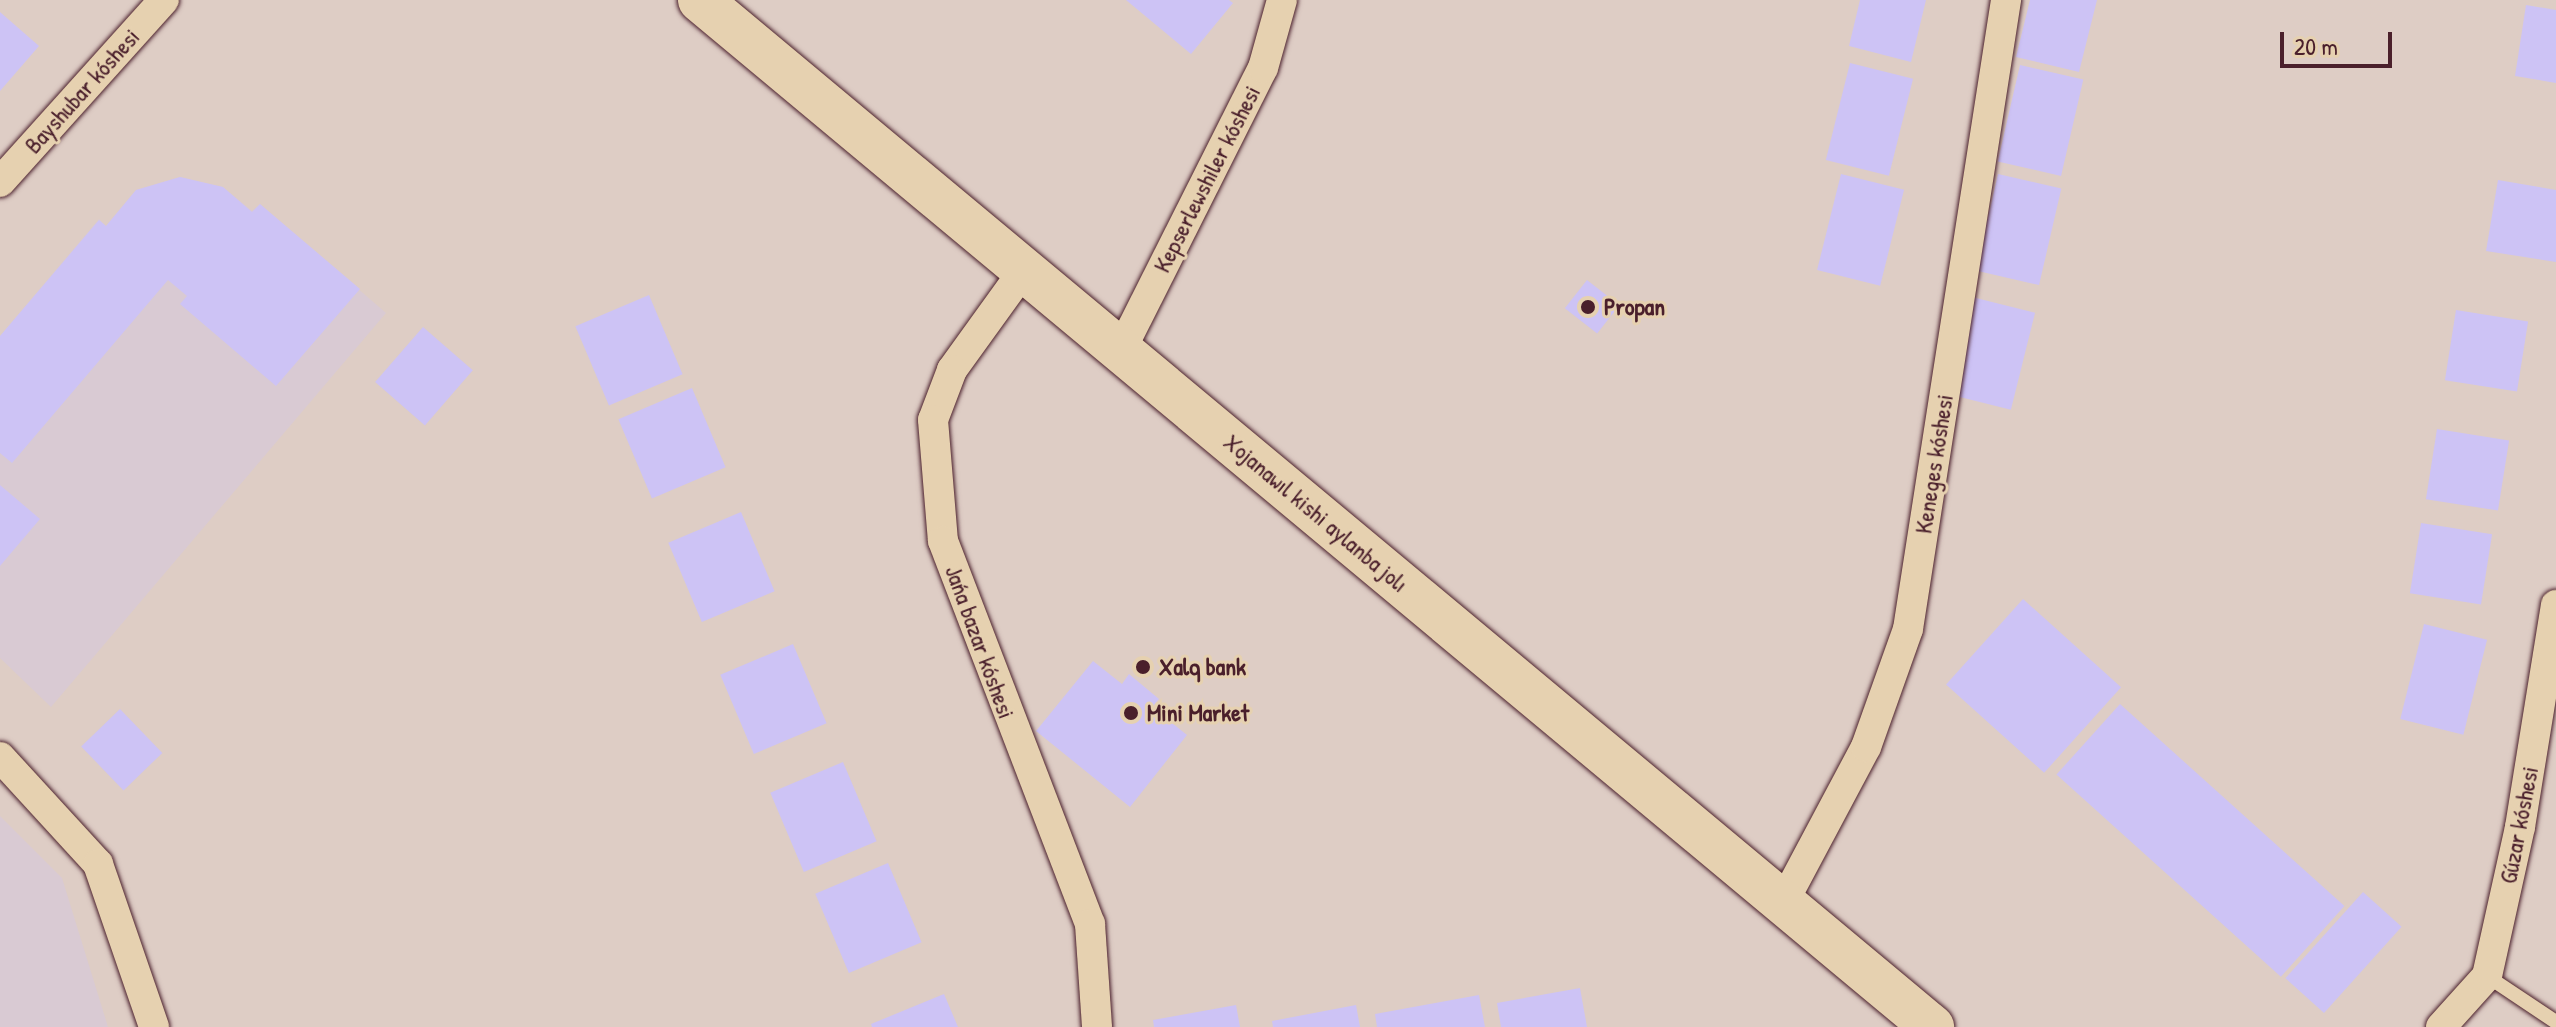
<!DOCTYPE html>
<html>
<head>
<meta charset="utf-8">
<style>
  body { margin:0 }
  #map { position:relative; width:2556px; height:1027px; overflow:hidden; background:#decdc5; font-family:"Patrick Hand",sans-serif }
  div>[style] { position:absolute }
  .built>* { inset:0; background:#d9cad3 }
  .building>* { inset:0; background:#cdc3f5; transform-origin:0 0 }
  .roads { filter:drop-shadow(0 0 2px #4a1f2b) drop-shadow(0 0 2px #4a1f2b) }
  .service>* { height:14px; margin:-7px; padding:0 7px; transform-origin:7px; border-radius:7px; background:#e6d1b0 }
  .minor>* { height:30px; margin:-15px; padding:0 15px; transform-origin:15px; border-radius:15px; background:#e6d1b0 }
  .primary>* { height:44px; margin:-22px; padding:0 22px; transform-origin:22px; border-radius:22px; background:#e6d1b0 }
  .dots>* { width:22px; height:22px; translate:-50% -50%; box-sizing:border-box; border:4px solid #e6d1b0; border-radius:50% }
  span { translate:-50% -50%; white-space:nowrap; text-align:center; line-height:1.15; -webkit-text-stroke:6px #e6d1b0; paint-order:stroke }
  .street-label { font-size:24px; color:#4a1f2b }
  .poi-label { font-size:24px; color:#4a1f2b; font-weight:700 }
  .left { translate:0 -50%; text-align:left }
  .scale { position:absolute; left:2280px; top:32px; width:112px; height:36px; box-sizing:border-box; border:4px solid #4a1f2b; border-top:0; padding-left:10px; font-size:24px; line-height:28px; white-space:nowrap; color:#4a1f2b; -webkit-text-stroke:6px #e6d1b0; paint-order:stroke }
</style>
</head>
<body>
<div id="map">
  <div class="built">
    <div style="clip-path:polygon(180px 177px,223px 187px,252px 211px,260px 204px,386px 313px,51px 707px,0 658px,0 336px,99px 219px,106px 226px,136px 190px)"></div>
    <div style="clip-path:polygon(0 816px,62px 878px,108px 1027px,0 1027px)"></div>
  </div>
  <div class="building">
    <div style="clip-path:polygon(1126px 0,1229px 0,1233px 3px,1191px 54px)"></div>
    <div style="clip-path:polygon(1860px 0,1926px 0,1911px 62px,1849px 46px)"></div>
    <div style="clip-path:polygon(2030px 0,2097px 0,2079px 72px,2016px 57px)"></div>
    <div style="clip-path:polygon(2526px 5px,2556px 10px,2556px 83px,2515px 76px)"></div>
    <div style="clip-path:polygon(0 12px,39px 46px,0 91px)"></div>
    <div style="left:1850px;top:63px;width:65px;height:100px;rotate:14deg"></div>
    <div style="left:2020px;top:65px;width:65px;height:99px;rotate:13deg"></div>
    <div style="left:1841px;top:174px;width:65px;height:99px;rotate:14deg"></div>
    <div style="left:1998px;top:174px;width:65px;height:99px;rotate:13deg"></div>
    <div style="clip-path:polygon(180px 177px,223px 187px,252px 212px,260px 204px,360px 289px,276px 386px,180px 304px,187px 296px,168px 280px,12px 463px,0 453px,0 336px,99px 220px,106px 226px,136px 190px)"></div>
    <div style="clip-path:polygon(2498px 180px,2556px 190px,2556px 262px,2486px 251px)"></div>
    <div style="left:1587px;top:280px;width:41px;height:36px;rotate:38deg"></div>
    <div style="left:649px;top:295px;width:86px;height:80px;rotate:67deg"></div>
    <div style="left:1972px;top:297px;width:65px;height:100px;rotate:14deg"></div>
    <div style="left:2456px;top:310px;width:73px;height:71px;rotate:9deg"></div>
    <div style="left:423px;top:327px;width:66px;height:73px;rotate:41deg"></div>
    <div style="left:692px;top:388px;width:86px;height:80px;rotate:67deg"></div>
    <div style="left:2437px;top:429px;width:73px;height:71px;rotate:9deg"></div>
    <div style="clip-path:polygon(0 485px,40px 519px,0 566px)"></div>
    <div style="left:741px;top:512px;width:86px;height:79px;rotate:67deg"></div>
    <div style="left:2421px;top:523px;width:72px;height:71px;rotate:9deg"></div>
    <div style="left:2023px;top:599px;width:132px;height:115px;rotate:42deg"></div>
    <div style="left:2424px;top:624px;width:65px;height:98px;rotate:14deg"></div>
    <div style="left:793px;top:644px;width:86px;height:79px;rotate:67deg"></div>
    <div style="clip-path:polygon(1093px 661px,1122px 684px,1129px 674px,1159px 699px,1152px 707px,1187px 735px,1130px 807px,1036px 731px)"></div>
    <div style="left:2120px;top:704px;width:302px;height:95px;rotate:42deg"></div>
    <div style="left:120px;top:709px;width:61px;height:54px;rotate:46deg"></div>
    <div style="left:843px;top:762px;width:86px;height:79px;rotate:67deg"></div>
    <div style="left:888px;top:863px;width:86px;height:79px;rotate:67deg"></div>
    <div style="left:2363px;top:892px;width:52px;height:116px;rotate:42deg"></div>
    <div style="clip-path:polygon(1580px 988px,1587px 1027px,1501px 1027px,1497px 1003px)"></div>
    <div style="clip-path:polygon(944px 994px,958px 1027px,872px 1027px,871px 1024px)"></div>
    <div style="clip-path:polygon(1479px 995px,1485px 1027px,1377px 1027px,1375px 1014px)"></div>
    <div style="clip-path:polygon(1236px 1005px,1240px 1027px,1154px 1027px,1153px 1020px)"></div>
    <div style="clip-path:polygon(1356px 1005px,1360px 1027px,1273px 1027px,1272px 1021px)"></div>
  </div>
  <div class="roads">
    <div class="service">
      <div style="left:2487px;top:976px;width:83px;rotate:33.7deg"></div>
    </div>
    <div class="minor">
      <div style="left:0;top:182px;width:245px;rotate:-48deg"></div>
      <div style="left:1024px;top:270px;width:123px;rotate:125.8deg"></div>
      <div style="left:952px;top:370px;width:53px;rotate:110.8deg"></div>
      <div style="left:933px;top:420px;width:121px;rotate:85.3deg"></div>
      <div style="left:943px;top:541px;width:410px;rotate:69deg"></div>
      <div style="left:1090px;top:924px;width:103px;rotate:86.1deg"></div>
      <div style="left:1120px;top:352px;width:318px;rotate:-63.3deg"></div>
      <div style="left:1263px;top:68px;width:71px;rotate:-74.4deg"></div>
      <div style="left:0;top:757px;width:145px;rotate:47.5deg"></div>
      <div style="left:98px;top:864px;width:172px;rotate:71deg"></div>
      <div style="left:1783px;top:903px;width:177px;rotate:-62deg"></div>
      <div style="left:1866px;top:747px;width:125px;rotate:-70.4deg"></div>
      <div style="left:1908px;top:629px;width:637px;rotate:-81.14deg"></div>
      <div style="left:2441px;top:1027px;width:69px;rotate:-48deg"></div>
      <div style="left:2487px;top:976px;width:153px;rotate:-77.5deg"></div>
      <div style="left:2520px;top:827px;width:225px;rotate:-80.8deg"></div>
    </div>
    <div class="primary">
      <div style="left:700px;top:0;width:1604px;rotate:39.81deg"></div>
    </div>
  </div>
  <div class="dots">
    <div style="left:1588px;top:307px;background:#4a1f2b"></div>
    <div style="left:1143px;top:667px;background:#4a1f2b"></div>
    <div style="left:1131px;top:713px;background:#4a1f2b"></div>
  </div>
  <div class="street-label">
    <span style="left:82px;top:91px;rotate:-48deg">Bayshubar kóshesi</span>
    <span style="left:1207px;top:179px;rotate:-63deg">Kepserlewshiler kóshesi</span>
    <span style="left:1934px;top:464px;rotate:-81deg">Keneges kóshesi</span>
    <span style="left:1316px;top:513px;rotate:40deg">Xojanawıl kishi aylanba jolı</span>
    <span style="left:980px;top:642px;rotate:70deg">Jańa bazar kóshesi</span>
    <span style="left:2519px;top:825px;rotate:-79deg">Gúzar kóshesi</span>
  </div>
  <div class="poi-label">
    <span class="left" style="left:1604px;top:307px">Propan</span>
    <span class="left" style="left:1159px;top:667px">Xalq bank</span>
    <span class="left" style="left:1147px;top:713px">Mini Market</span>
  </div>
  <div class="scale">20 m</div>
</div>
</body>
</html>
